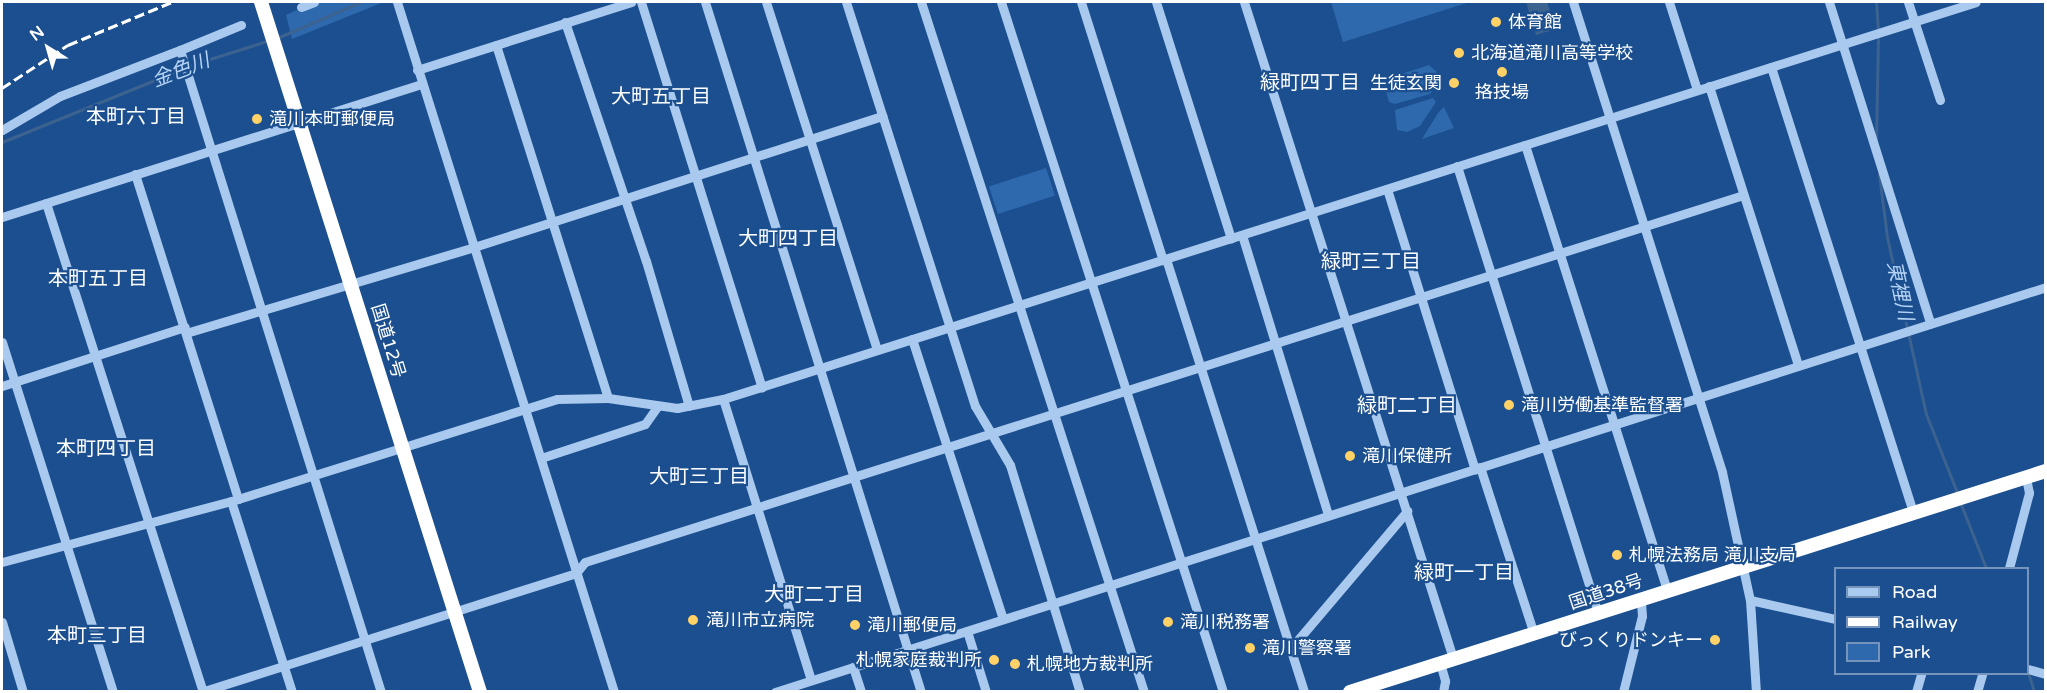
<!DOCTYPE html>
<html>
<head>
<meta charset="utf-8">
<style>
  body { margin:0 }
  #map { position:relative; width:2047px; height:693px; overflow:hidden; background:#1b4f8f; font-family:"Varela Round","Noto Sans JP",sans-serif }
  div>[style] { position:absolute }
  .green>* { inset:0; background:#2e69ad; transform-origin:0 0 }
  .water>* { inset:0; background:#3c6290 }
  .stream>* { height:3px; margin:-1.5px; padding:0 1.5px; transform-origin:1.5px; border-radius:1.5px; background:#3c6290 }
  .minor>* { height:9px; margin:-4.5px; padding:0 4.5px; transform-origin:4.5px; border-radius:4.5px; background:#a9c9ee }
  .highway>* { height:14px; margin:-7px; padding:0 7px; transform-origin:7px; border-radius:7px; background:#fff }
  .rail>* { height:3px; margin-top:-1.5px; transform-origin:0; background:repeating-linear-gradient(90deg,#fff 0 10px,transparent 0 14.5px) }
  .dots>* { width:16px; height:16px; translate:-50% -50%; box-sizing:border-box; border:3px solid #1b4f8f; border-radius:50% }
  span { translate:-50% -50%; white-space:nowrap; text-align:center; line-height:1.15; -webkit-text-stroke:4.5px #1b4f8f; paint-order:stroke }
  .poi-label { font-size:18px; color:#fff }
  .left { translate:0 -50%; text-align:left }
  .right { translate:-100% -50%; text-align:right }
  .street-label { font-size:18px; color:#fff }
  .water-label { font-size:20px; color:#b5d3f5; font-style:italic }
  .neighbourhood-label { font-size:20px; color:#fff }
  .frame { position:absolute; inset:0; border:3px solid #fff; pointer-events:none }
  .legend { position:absolute; left:1834px; top:567px; width:195px; height:108px; box-sizing:border-box; background:#1b4f8f; border:2px solid #7695bc; margin:0; padding:8px 10px; list-style:none; font-size:18px; color:#fff }
  .legend li { display:flex; align-items:center; gap:12px; height:30px }
  .legend b { width:30px; border:2px solid #7695bc }
  .north { position:absolute; left:18px; top:18px; width:60px; height:60px; -webkit-text-stroke:4px #1b4f8f; paint-order:stroke; rotate:323deg; font-size:16px; font-weight:700; line-height:24px; text-align:center; color:#fff }
  .north::after { content:''; display:block; margin:auto; width:21px; height:27px; background:#fff; clip-path:polygon(50% 0,100% 100%,50% 72%,0 100%) }
</style>
</head>
<body>
<div id="map">
  <div class="green">
    <div style="clip-path:polygon(314px 2px,384px 2px,292px 39px,286px 15px)"></div>
    <div style="clip-path:polygon(1331px 2px,1470px 2px,1343px 42px)"></div>
    <div style="clip-path:polygon(1429px 65px,1441px 76px,1430px 94px,1395px 104px,1389px 102px,1383px 80px)"></div>
    <div style="clip-path:polygon(1433px 98px,1436px 102px,1420px 126px,1407px 132px,1397px 130px,1395px 110px)"></div>
    <div style="clip-path:polygon(1444px 107px,1454px 128px,1422px 139px,1438px 113px)"></div>
    <div style="left:1046px;top:168px;width:29px;height:60px;rotate:72deg"></div>
  </div>
  <div class="water">
    <div style="clip-path:polygon(1526px 2px,1547px 2px,1556px 29px,1536px 35px)"></div>
  </div>
  <div class="stream">
    <div style="left:1876px;top:2px;width:28px;rotate:86deg"></div>
    <div style="left:277px;top:38px;width:90px;rotate:-23.4deg"></div>
    <div style="left:1876px;top:141px;width:105px;rotate:-88.9deg"></div>
    <div style="left:2px;top:142px;width:210px;rotate:-22.1deg"></div>
    <div style="left:197px;top:63px;width:77px;rotate:-17.5deg"></div>
    <div style="left:1879px;top:174px;width:64px;rotate:82.8deg"></div>
    <div style="left:1887px;top:237px;width:181px;rotate:77.6deg"></div>
    <div style="left:1926px;top:414px;width:87px;rotate:68.4deg"></div>
    <div style="left:1960px;top:502px;width:71px;rotate:68.5deg"></div>
    <div style="left:2028px;top:672px;width:21px;rotate:73deg"></div>
  </div>
  <div class="minor">
    <div style="left:397px;top:2px;width:723px;rotate:72.54deg"></div>
    <div style="left:641px;top:2px;width:404px;rotate:72.6deg"></div>
    <div style="left:705px;top:2px;width:723px;rotate:72.62deg"></div>
    <div style="left:766px;top:2px;width:365px;rotate:72.3deg"></div>
    <div style="left:846px;top:2px;width:424px;rotate:72.3deg"></div>
    <div style="left:975px;top:406px;width:69px;rotate:59.3deg"></div>
    <div style="left:1010px;top:465px;width:238px;rotate:72.9deg"></div>
    <div style="left:921px;top:2px;width:725px;rotate:72.09deg"></div>
    <div style="left:1001px;top:2px;width:725px;rotate:72.16deg"></div>
    <div style="left:1081px;top:2px;width:271px;rotate:72.4deg"></div>
    <div style="left:1156px;top:2px;width:248px;rotate:72.4deg"></div>
    <div style="left:1244px;top:2px;width:688px;rotate:72.33deg"></div>
    <div style="left:1573px;top:2px;width:493px;rotate:72.4deg"></div>
    <div style="left:1722px;top:472px;width:131px;rotate:77.7deg"></div>
    <div style="left:1750px;top:600px;width:92px;rotate:86.3deg"></div>
    <div style="left:1669px;top:2px;width:92px;rotate:72.3deg"></div>
    <div style="left:1829px;top:2px;width:337px;rotate:72.5deg"></div>
    <div style="left:1908px;top:2px;width:103px;rotate:71.9deg"></div>
    <div style="left:301px;top:7px;width:14px;rotate:-21deg"></div>
    <div style="left:565px;top:22px;width:252px;rotate:71.3deg"></div>
    <div style="left:646px;top:261px;width:151px;rotate:73.5deg"></div>
    <div style="left:496px;top:45px;width:370px;rotate:72.4deg"></div>
    <div style="left:180px;top:50px;width:66px;rotate:-22.3deg"></div>
    <div style="left:1771px;top:67px;width:467px;rotate:72.3deg"></div>
    <div style="left:417px;top:70px;width:225px;rotate:-17.6deg"></div>
    <div style="left:1709px;top:86px;width:293px;rotate:72.3deg"></div>
    <div style="left:2px;top:130px;width:67px;rotate:-30.4deg"></div>
    <div style="left:60px;top:96px;width:129px;rotate:-21deg"></div>
    <div style="left:180px;top:50px;width:673px;rotate:72.62deg"></div>
    <div style="left:1525px;top:145px;width:468px;rotate:72.3deg"></div>
    <div style="left:1457px;top:166px;width:469px;rotate:72.5deg"></div>
    <div style="left:135px;top:174px;width:341px;rotate:72.4deg"></div>
    <div style="left:1387px;top:189px;width:294px;rotate:72.6deg"></div>
    <div style="left:46px;top:203px;width:514px;rotate:72.2deg"></div>
    <div style="left:2px;top:217px;width:440px;rotate:-17.6deg"></div>
    <div style="left:1242px;top:235px;width:293px;rotate:72.9deg"></div>
    <div style="left:1166px;top:259px;width:454px;rotate:72.3deg"></div>
    <div style="left:186px;top:333px;width:301px;rotate:-16.6deg"></div>
    <div style="left:474px;top:247px;width:429px;rotate:-17.8deg"></div>
    <div style="left:912px;top:339px;width:294px;rotate:72deg"></div>
    <div style="left:2px;top:342px;width:367px;rotate:72.4deg"></div>
    <div style="left:2px;top:386px;width:192px;rotate:-17.9deg"></div>
    <div style="left:723px;top:399px;width:294px;rotate:72.6deg"></div>
    <div style="left:541px;top:458px;width:109px;rotate:-18.1deg"></div>
    <div style="left:645px;top:424px;width:21px;rotate:-55deg"></div>
    <div style="left:1480px;top:467px;width:176px;rotate:72.1deg"></div>
    <div style="left:231px;top:501px;width:201px;rotate:72.3deg"></div>
    <div style="left:2px;top:562px;width:244px;rotate:-14.9deg"></div>
    <div style="left:238px;top:499px;width:334px;rotate:-17.4deg"></div>
    <div style="left:557px;top:399px;width:51px;rotate:-1.1deg"></div>
    <div style="left:608px;top:398px;width:70px;rotate:8.2deg"></div>
    <div style="left:677px;top:408px;width:47px;rotate:-11.1deg"></div>
    <div style="left:723px;top:399px;width:1314px;rotate:-17.58deg"></div>
    <div style="left:2009px;top:568px;width:78px;rotate:-75.1deg"></div>
    <div style="left:2029px;top:493px;width:16px;rotate:-101deg"></div>
    <div style="left:1750px;top:600px;width:88px;rotate:12.5deg"></div>
    <div style="left:2px;top:622px;width:73px;rotate:73.3deg"></div>
    <div style="left:967px;top:631px;width:64px;rotate:72.7deg"></div>
    <div style="left:1291px;top:648px;width:180px;rotate:-49.7deg"></div>
    <div style="left:1440px;top:663px;width:19px;rotate:74deg"></div>
    <div style="left:1445px;top:681px;width:11px;rotate:100deg"></div>
    <div style="left:853px;top:667px;width:26px;rotate:72deg"></div>
    <div style="left:2028px;top:669px;width:19px;rotate:16deg"></div>
    <div style="left:201px;top:692px;width:393px;rotate:-17.6deg"></div>
    <div style="left:576px;top:573px;width:14px;rotate:-51deg"></div>
    <div style="left:585px;top:562px;width:1215px;rotate:-17.58deg"></div>
    <div style="left:775px;top:692px;width:1334px;rotate:-17.67deg"></div>
    <div style="left:1623px;top:692px;width:78px;rotate:-76deg"></div>
    <div style="left:1642px;top:616px;width:16px;rotate:-94deg"></div>
    <div style="left:1916px;top:692px;width:19px;rotate:-74deg"></div>
    <div style="left:1977px;top:692px;width:19px;rotate:-74deg"></div>
  </div>
  <div class="highway">
    <div style="left:261px;top:2px;width:724px;rotate:72.39deg"></div>
    <div style="left:1350px;top:692px;width:730px;rotate:-17.62deg"></div>
  </div>
  <div class="rail">
    <div style="left:2px;top:88px;width:79px;rotate:-33.1deg"></div>
    <div style="left:68px;top:45px;width:113px;rotate:-22.5deg"></div>
  </div>
  <div class="dots">
    <div style="left:1496px;top:22px;background:#ffd166"></div>
    <div style="left:1459px;top:53px;background:#ffd166"></div>
    <div style="left:1502px;top:72px;background:#ffd166"></div>
    <div style="left:1454px;top:83px;background:#ffd166"></div>
    <div style="left:257px;top:119px;background:#ffd166"></div>
    <div style="left:1509px;top:405px;background:#ffd166"></div>
    <div style="left:1350px;top:456px;background:#ffd166"></div>
    <div style="left:1617px;top:555px;background:#ffd166"></div>
    <div style="left:693px;top:620px;background:#ffd166"></div>
    <div style="left:1168px;top:622px;background:#ffd166"></div>
    <div style="left:855px;top:625px;background:#ffd166"></div>
    <div style="left:1715px;top:640px;background:#ffd166"></div>
    <div style="left:1250px;top:648px;background:#ffd166"></div>
    <div style="left:994px;top:660px;background:#ffd166"></div>
    <div style="left:1015px;top:664px;background:#ffd166"></div>
  </div>
  <div class="poi-label">
    <span class="left" style="left:1508px;top:22px">体育館</span>
    <span class="left" style="left:1471px;top:53px">北海道滝川高等学校</span>
    <span class="right" style="left:1442px;top:83px">生徒玄関</span>
    <span style="left:1502px;top:92px">挌技場</span>
    <span class="left" style="left:269px;top:119px">滝川本町郵便局</span>
    <span class="left" style="left:1521px;top:405px">滝川労働基準監督署</span>
    <span class="left" style="left:1362px;top:456px">滝川保健所</span>
    <span class="left" style="left:1629px;top:555px">札幌法務局 滝川支局</span>
    <span class="left" style="left:706px;top:620px">滝川市立病院</span>
    <span class="left" style="left:1180px;top:622px">滝川税務署</span>
    <span class="left" style="left:867px;top:625px">滝川郵便局</span>
    <span class="right" style="left:1703px;top:640px">びっくりドンキー</span>
    <span class="left" style="left:1262px;top:648px">滝川警察署</span>
    <span class="right" style="left:982px;top:660px">札幌家庭裁判所</span>
    <span class="left" style="left:1027px;top:664px">札幌地方裁判所</span>
  </div>
  <div class="street-label">
    <span style="left:388px;top:341px;rotate:73deg">国道12号</span>
    <span style="left:1606px;top:592px;rotate:-18deg">国道38号</span>
  </div>
  <div class="water-label">
    <span style="left:181px;top:71px;rotate:-21deg">金色川</span>
    <span style="left:1899px;top:291px;rotate:78deg">東裡川</span>
  </div>
  <div class="neighbourhood-label">
    <span style="left:1310px;top:83px">緑町四丁目</span>
    <span style="left:661px;top:97px">大町五丁目</span>
    <span style="left:136px;top:117px">本町六丁目</span>
    <span style="left:788px;top:239px">大町四丁目</span>
    <span style="left:1371px;top:262px">緑町三丁目</span>
    <span style="left:98px;top:279px">本町五丁目</span>
    <span style="left:1407px;top:406px">緑町二丁目</span>
    <span style="left:106px;top:449px">本町四丁目</span>
    <span style="left:699px;top:477px">大町三丁目</span>
    <span style="left:1464px;top:573px">緑町一丁目</span>
    <span style="left:814px;top:595px">大町二丁目</span>
    <span style="left:97px;top:636px">本町三丁目</span>
  </div>
  <div class="frame"></div>
  <ul class="legend">
  <li><b style="height:8px;background:#a9c9ee"></b>Road</li>
  <li><b style="height:8px;background:#fff"></b>Railway</li>
  <li><b style="height:16px;background:#2e69ad"></b>Park</li>
  </ul>
  <div class="north">N</div>
</div>
</body>
</html>
